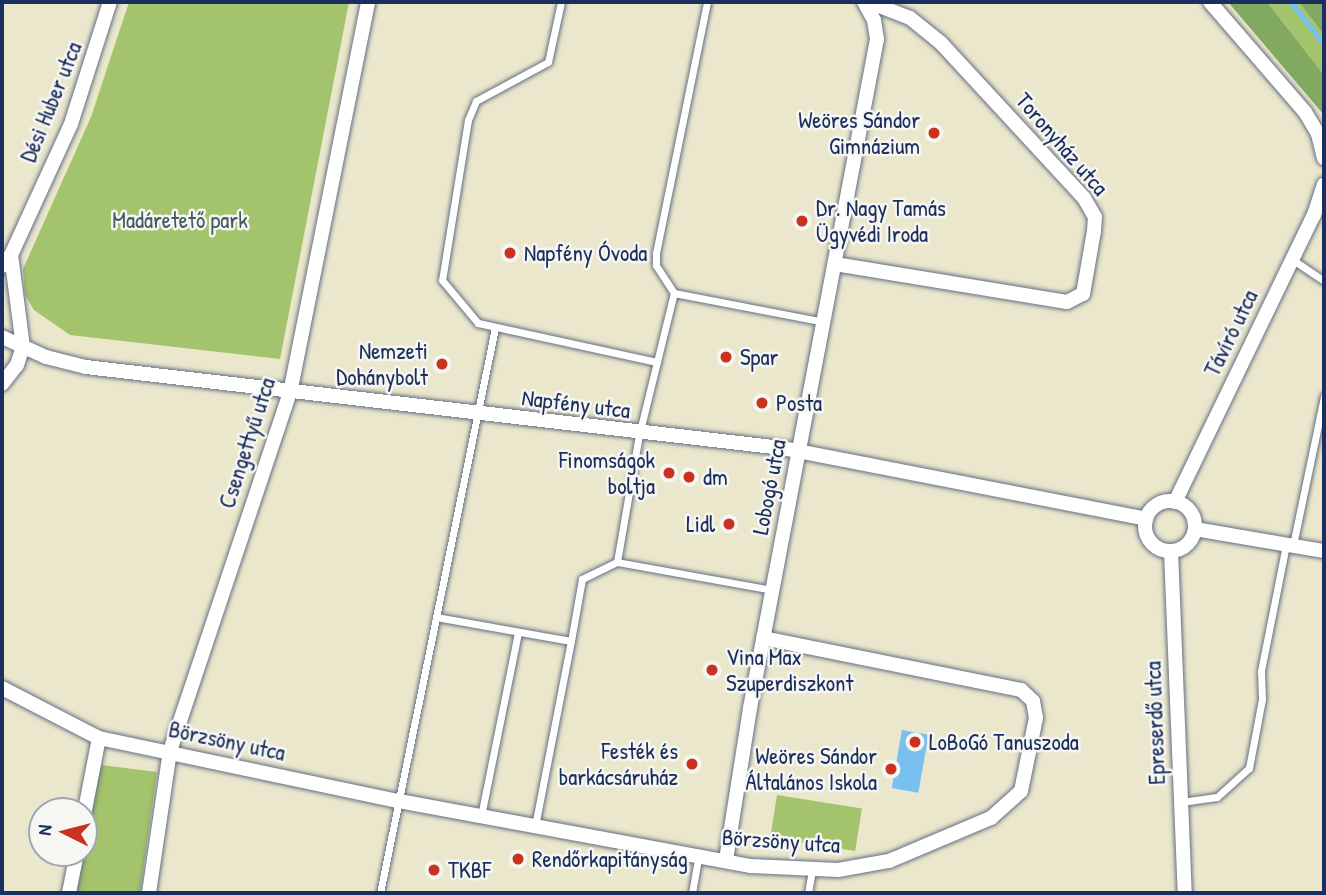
<!DOCTYPE html>
<html>
<head>
<meta charset="utf-8">
<style>
  body { margin:0 }
  #map { position:relative; width:1326px; height:895px; overflow:hidden; background:#ebe7cc; font-family:"Patrick Hand",sans-serif }
  div>[style] { position:absolute }
  .green>* { inset:0; background:#a3c36c; transform-origin:0 0 }
  .forest>* { inset:0; background:#82a960 }
  .water>* { inset:0; background:#77c0f0; transform-origin:0 0 }
  .stream>* { height:4.5px; margin:-2.25px; padding:0 2.25px; transform-origin:2.25px; border-radius:2.25px; background:#77c0f0 }
  .roads { filter:drop-shadow(0 0 2px #646f84) drop-shadow(0 0 2px #646f84) }
  .service>* { height:7px; margin:-3.5px; padding:0 3.5px; transform-origin:3.5px; border-radius:3.5px; background:#fff }
  .minor>* { height:14px; margin:-7px; padding:0 7px; transform-origin:7px; border-radius:7px; background:#fff }
  .minor>.ring { margin:-7px; padding:0; box-sizing:content-box; background:none; border:14px solid #fff; border-radius:50% }
  .dots>* { width:19px; height:19px; translate:-50% -50%; box-sizing:border-box; border:4px solid #f6f6f2; border-radius:50% }
  span { translate:-50% -50%; white-space:nowrap; text-align:center; line-height:1.15; -webkit-text-stroke:5px #f6f6f2; paint-order:stroke }
  .street-label { font-size:23px; color:#1b2f5e }
  .poi-label { font-size:23px; color:#1b2f5e }
  .right { translate:-100% -50%; text-align:right }
  .left { translate:0 -50%; text-align:left }
  .park-label { font-size:23px; color:#445b62 }
  .frame { position:absolute; inset:0; border:4px solid #1b2f5e; pointer-events:none }
  .north { position:absolute; left:28px; top:797px; width:70px; height:70px; box-sizing:border-box; background:#f6f6f2; border:2px solid #9ea6b7; border-radius:50%; rotate:276deg; font-size:19px; font-weight:700; line-height:28px; text-align:center; color:#1b2f5e }
  .north::after { content:''; display:block; margin:auto; width:24px; height:32px; background:#c8321e; clip-path:polygon(50% 0,100% 100%,50% 72%,0 100%) }
</style>
</head>
<body>
<div id="map">
  <div class="green">
    <div style="clip-path:polygon(129px 2px,349px 2px,280px 359px,70px 335px,34px 310px,25px 295px,23px 269px,91px 117px)"></div>
    <div style="clip-path:polygon(1267px 2px,1299px 2px,1324px 35px,1324px 75px)"></div>
    <div style="clip-path:polygon(101px 765px,157px 772px,140px 893px,76px 893px)"></div>
    <div style="left:777px;top:795px;width:86px;height:43px;rotate:9deg"></div>
  </div>
  <div class="forest">
    <div style="clip-path:polygon(1228px 2px,1267px 2px,1324px 75px,1324px 115px)"></div>
    <div style="clip-path:polygon(1299px 2px,1324px 2px,1324px 35px)"></div>
  </div>
  <div class="water">
    <div style="left:902px;top:730px;width:27px;height:59px;rotate:10deg"></div>
  </div>
  <div class="stream">
    <div style="left:1291px;top:2px;width:53px;rotate:51.8deg"></div>
  </div>
  <div class="roads">
    <div class="service">
      <div style="left:561px;top:2px;width:61px;rotate:102.2deg"></div>
      <div style="left:548px;top:62px;width:82px;rotate:151.6deg"></div>
      <div style="left:476px;top:101px;width:21px;rotate:113deg"></div>
      <div style="left:468px;top:120px;width:162px;rotate:99.2deg"></div>
      <div style="left:442px;top:280px;width:56px;rotate:50.1deg"></div>
      <div style="left:478px;top:323px;width:183px;rotate:12.3deg"></div>
      <div style="left:1293px;top:260px;width:37px;rotate:34deg"></div>
      <div style="left:674px;top:293px;width:33px;rotate:-123deg"></div>
      <div style="left:656px;top:265px;width:12px;rotate:-90deg"></div>
      <div style="left:656px;top:253px;width:256px;rotate:-78.5deg"></div>
      <div style="left:674px;top:293px;width:154px;rotate:10.9deg"></div>
      <div style="left:1293px;top:545px;width:152px;rotate:-78.2deg"></div>
      <div style="left:617px;top:562px;width:158px;rotate:10.2deg"></div>
      <div style="left:436px;top:617px;width:137px;rotate:10.1deg"></div>
      <div style="left:571px;top:641px;width:63px;rotate:-79.9deg"></div>
      <div style="left:582px;top:579px;width:39px;rotate:-26deg"></div>
      <div style="left:617px;top:562px;width:129px;rotate:-80.2deg"></div>
      <div style="left:639px;top:435px;width:146px;rotate:-76.2deg"></div>
      <div style="left:1181px;top:802px;width:36px;rotate:-8deg"></div>
      <div style="left:1217px;top:797px;width:43px;rotate:-42.2deg"></div>
      <div style="left:1249px;top:768px;width:70px;rotate:-79.3deg"></div>
      <div style="left:1262px;top:699px;width:28px;rotate:-92deg"></div>
      <div style="left:1261px;top:671px;width:128px;rotate:-78.8deg"></div>
      <div style="left:481px;top:816px;width:187px;rotate:-78.6deg"></div>
      <div style="left:535px;top:826px;width:188px;rotate:-79deg"></div>
      <div style="left:380px;top:893px;width:577px;rotate:-78.5deg"></div>
      <div style="left:692px;top:893px;width:36px;rotate:-80deg"></div>
      <div style="left:808px;top:893px;width:23px;rotate:-80deg"></div>
    </div>
    <div class="minor">
      <div style="left:1210px;top:2px;width:145px;rotate:49.2deg"></div>
      <div style="left:1305px;top:112px;width:26px;rotate:59deg"></div>
      <div style="left:1318px;top:134px;width:25px;rotate:76deg"></div>
      <div style="left:835px;top:264px;width:235px;rotate:9.3deg"></div>
      <div style="left:1067px;top:302px;width:18px;rotate:-27deg"></div>
      <div style="left:1083px;top:294px;width:64px;rotate:-80.1deg"></div>
      <div style="left:1094px;top:231px;width:14px;rotate:-86deg"></div>
      <div style="left:1095px;top:217px;width:22px;rotate:-120deg"></div>
      <div style="left:1084px;top:198px;width:211px;rotate:-132.7deg"></div>
      <div style="left:941px;top:43px;width:40px;rotate:-141deg"></div>
      <div style="left:910px;top:18px;width:44px;rotate:-158.7deg"></div>
      <div style="left:2px;top:266px;width:14px;rotate:-51deg"></div>
      <div style="left:11px;top:255px;width:144px;rotate:-65.4deg"></div>
      <div style="left:71px;top:124px;width:128px;rotate:-72.3deg"></div>
      <div style="left:2px;top:337px;width:48px;rotate:24.4deg"></div>
      <div style="left:46px;top:357px;width:41px;rotate:14deg"></div>
      <div style="left:86px;top:367px;width:701px;rotate:6.64deg"></div>
      <div style="left:782px;top:448px;width:371px;rotate:11deg"></div>
      <div style="left:2px;top:384px;width:24px;rotate:-52deg"></div>
      <div style="left:17px;top:365px;width:19px;rotate:-72deg"></div>
      <div style="left:23px;top:347px;width:93px;rotate:-97.4deg"></div>
      <div class="ring" style="left:1145px;top:501px;width:36px;height:36px"></div>
      <div style="left:1175px;top:502px;width:319px;rotate:-64.2deg"></div>
      <div style="left:1314px;top:215px;width:32px;rotate:-72deg"></div>
      <div style="left:1195px;top:529px;width:131px;rotate:9.7deg"></div>
      <div style="left:1171px;top:551px;width:342px;rotate:87.7deg"></div>
      <div style="left:2px;top:688px;width:109px;rotate:27.3deg"></div>
      <div style="left:99px;top:738px;width:307px;rotate:11.9deg"></div>
      <div style="left:399px;top:801px;width:358px;rotate:10.5deg"></div>
      <div style="left:751px;top:866px;width:87px;rotate:2.6deg"></div>
      <div style="left:838px;top:870px;width:52px;rotate:-10deg"></div>
      <div style="left:889px;top:861px;width:111px;rotate:-22.9deg"></div>
      <div style="left:991px;top:818px;width:40px;rotate:-42deg"></div>
      <div style="left:1021px;top:791px;width:75px;rotate:-78.4deg"></div>
      <div style="left:1036px;top:718px;width:17px;rotate:-100deg"></div>
      <div style="left:1033px;top:701px;width:16px;rotate:-137deg"></div>
      <div style="left:1021px;top:690px;width:263px;rotate:-168.6deg"></div>
      <div style="left:84px;top:815px;width:78px;rotate:-79deg"></div>
      <div style="left:726px;top:860px;width:154px;rotate:-81deg"></div>
      <div style="left:750px;top:708px;width:681px;rotate:-79.25deg"></div>
      <div style="left:877px;top:39px;width:19px;rotate:-99deg"></div>
      <div style="left:874px;top:20px;width:21px;rotate:-119deg"></div>
      <div style="left:69px;top:893px;width:41px;rotate:-78.7deg"></div>
      <div style="left:149px;top:893px;width:144px;rotate:-81.6deg"></div>
      <div style="left:170px;top:751px;width:378px;rotate:-71.5deg"></div>
      <div style="left:290px;top:393px;width:399px;rotate:-78.7deg"></div>
    </div>
  </div>
  <div class="dots">
    <div style="left:934px;top:133px;background:#c8321e"></div>
    <div style="left:802px;top:221px;background:#c8321e"></div>
    <div style="left:510px;top:253px;background:#c8321e"></div>
    <div style="left:726px;top:357px;background:#c8321e"></div>
    <div style="left:442px;top:364px;background:#c8321e"></div>
    <div style="left:762px;top:403px;background:#c8321e"></div>
    <div style="left:669px;top:473px;background:#c8321e"></div>
    <div style="left:689px;top:477px;background:#c8321e"></div>
    <div style="left:729px;top:524px;background:#c8321e"></div>
    <div style="left:712px;top:670px;background:#c8321e"></div>
    <div style="left:915px;top:742px;background:#c8321e"></div>
    <div style="left:692px;top:764px;background:#c8321e"></div>
    <div style="left:891px;top:769px;background:#c8321e"></div>
    <div style="left:518px;top:859px;background:#c8321e"></div>
    <div style="left:434px;top:870px;background:#c8321e"></div>
  </div>
  <div class="street-label">
    <span style="left:51px;top:102px;rotate:-68deg">Dési Huber utca</span>
    <span style="left:1062px;top:144px;rotate:49deg">Toronyház utca</span>
    <span style="left:1231px;top:333px;rotate:-64deg">Távíró utca</span>
    <span style="left:576px;top:404px;rotate:7deg">Napfény utca</span>
    <span style="left:247px;top:443px;rotate:-72deg">Csengettyű utca</span>
    <span style="left:769px;top:487px;rotate:-79deg">Lobogó utca</span>
    <span style="left:1155px;top:723px;rotate:-92deg">Epreserdő utca</span>
    <span style="left:227px;top:741px;rotate:12deg">Börzsöny utca</span>
    <span style="left:781px;top:841px;rotate:4deg">Börzsöny utca</span>
  </div>
  <div class="poi-label">
    <span class="right" style="left:920px;top:133px">Weöres Sándor<br>Gimnázium</span>
    <span class="left" style="left:816px;top:221px">Dr. Nagy Tamás<br>Ügyvédi Iroda</span>
    <span class="left" style="left:524px;top:253px">Napfény Óvoda</span>
    <span class="right" style="left:428px;top:364px">Nemzeti<br>Dohánybolt</span>
    <span class="left" style="left:740px;top:357px">Spar</span>
    <span class="left" style="left:776px;top:403px">Posta</span>
    <span class="right" style="left:655px;top:473px">Finomságok<br>boltja</span>
    <span class="left" style="left:703px;top:477px">dm</span>
    <span class="right" style="left:715px;top:524px">Lidl</span>
    <span class="left" style="left:726px;top:670px">Vina Max<br>Szuperdiszkont</span>
    <span class="left" style="left:929px;top:742px">LoBoGó Tanuszoda</span>
    <span class="right" style="left:678px;top:764px">Festék és<br>barkácsáruház</span>
    <span class="right" style="left:877px;top:769px">Weöres Sándor<br>Általános Iskola</span>
    <span class="left" style="left:532px;top:859px">Rendőrkapitányság</span>
    <span class="left" style="left:448px;top:870px">TKBF</span>
  </div>
  <div class="park-label">
    <span style="left:180px;top:220px">Madáretető park</span>
  </div>
  <div class="frame"></div>
  <div class="north">N</div>
</div>
</body>
</html>
